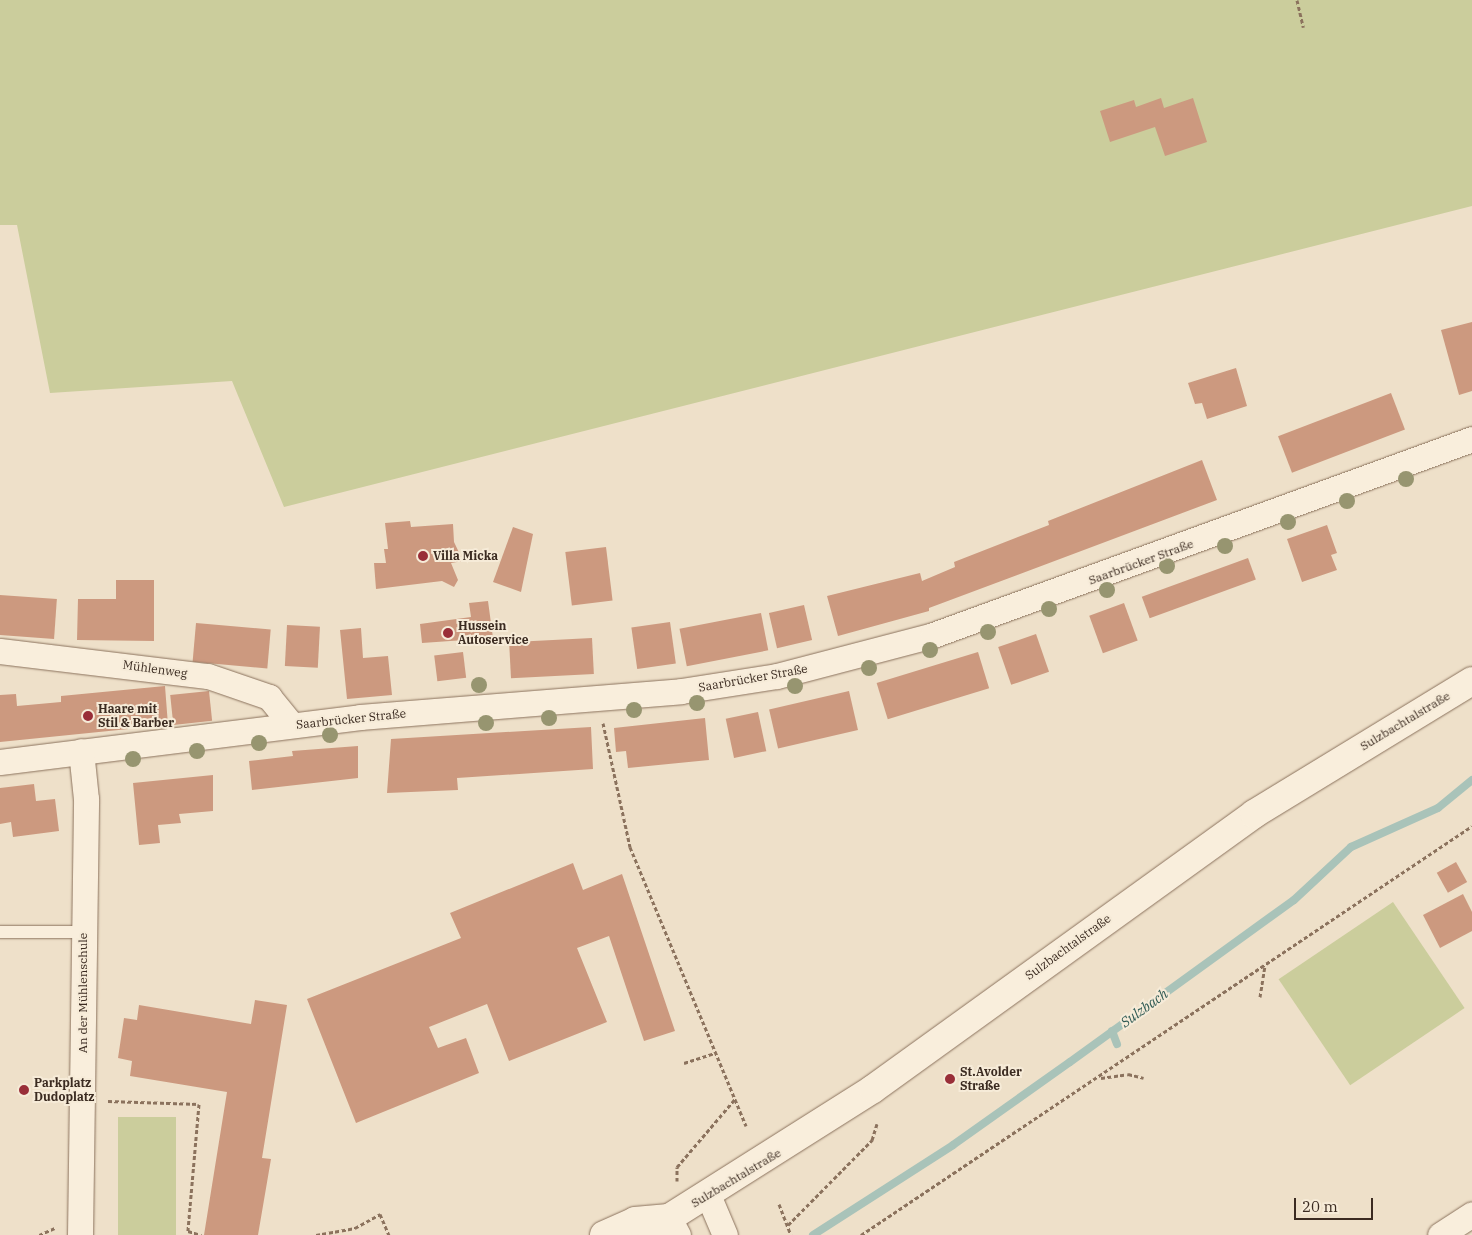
<!DOCTYPE html>
<html>
<head>
<meta charset="utf-8">
<style>
  body { margin:0 }
  #map { position:relative; width:1472px; height:1235px; overflow:hidden; background:#eee0c9; font-family:"IBM Plex Serif",serif }
  div>[style] { position:absolute }
  .green>* { inset:0; background:#cbcd9c; transform-origin:0 0 }
  .stream>* { height:8px; margin:-4px; padding:0 4px; transform-origin:4px; border-radius:4px; background:#a9c3b9 }
  .building>* { inset:0; background:#cc997f; transform-origin:0 0 }
  .path>* { height:3px; margin-top:-1.5px; transform-origin:0; background:repeating-linear-gradient(90deg,#8b725d 0 4px,transparent 0 6.5px) }
  .roads { filter:drop-shadow(0 0 1px #8b725d) drop-shadow(0 0 1px #8b725d) }
  .service>* { height:12px; margin:-6px; padding:0 6px; transform-origin:6px; border-radius:6px; background:#f9eedc }
  .minor>* { height:25px; margin:-12.5px; padding:0 12.5px; transform-origin:12.5px; border-radius:12.5px; background:#f9eedc }
  .secondary>* { height:28px; margin:-14px; padding:0 14px; transform-origin:14px; border-radius:14px; background:#f9eedc }
  .trees>* { width:16px; height:16px; margin:-8px; border-radius:50%; background:#979570 }
  .dots>* { width:14px; height:14px; translate:-50% -50%; box-sizing:border-box; border:2px solid #f6ebd8; border-radius:50% }
  span { translate:-50% -50%; white-space:nowrap; text-align:center; line-height:1.15; -webkit-text-stroke:4px #f6ebd8; paint-order:stroke }
  .poi-label { font-size:12px; color:#3b2b21; font-weight:700 }
  .left { translate:0 -50%; text-align:left }
  .street-label { font-size:12px; color:#3b2b21 }
  .water-label { font-size:14px; color:#305b55; font-style:italic }
  .scale { position:absolute; left:1294px; top:1198px; width:79px; height:22px; box-sizing:border-box; border:2px solid #3b2b21; border-top:0; padding-left:6px; font-size:15px; line-height:18px; white-space:nowrap; color:#3b2b21; -webkit-text-stroke:4px #f6ebd8; paint-order:stroke }
</style>
</head>
<body>
<div id="map">
  <div class="green">
    <div style="clip-path:polygon(0 0,1472px 0,1472px 206px,284px 507px,232px 381px,50px 393px,17px 225px,0 225px)"></div>
    <div style="left:1393px;top:902px;width:128px;height:138px;rotate:56deg"></div>
    <div style="left:118px;top:1117px;width:58px;height:118px"></div>
  </div>
  <div class="stream">
    <div style="left:1112px;top:1031px;width:14px;rotate:69deg"></div>
    <div style="left:813px;top:1235px;width:166px;rotate:-32.7deg"></div>
    <div style="left:953px;top:1145px;width:143px;rotate:-35.4deg"></div>
    <div style="left:1070px;top:1062px;width:276px;rotate:-35.9deg"></div>
    <div style="left:1294px;top:900px;width:78px;rotate:-42.9deg"></div>
    <div style="left:1351px;top:847px;width:95px;rotate:-24.1deg"></div>
    <div style="left:1438px;top:808px;width:44px;rotate:-39.5deg"></div>
  </div>
  <div class="building">
    <div style="clip-path:polygon(1161px 98px,1164px 108px,1193px 98px,1207px 142px,1165px 156px,1155px 127px,1110px 142px,1100px 111px,1134px 100px,1136px 107px)"></div>
    <div style="clip-path:polygon(1472px 322px,1472px 391px,1459px 395px,1441px 330px)"></div>
    <div style="clip-path:polygon(1236px 368px,1247px 406px,1207px 419px,1202px 403px,1195px 404px,1188px 383px)"></div>
    <div style="left:1391px;top:393px;width:39px;height:121px;rotate:69deg"></div>
    <div style="clip-path:polygon(1202px 460px,1217px 500px,929px 608px,929px 611px,838px 636px,827px 596px,920px 573px,922px 581px,955px 567px,954px 562px,1049px 525px,1048px 521px)"></div>
    <div style="clip-path:polygon(410px 521px,411px 527px,453px 524px,454px 542px,463px 561px,451px 563px,458px 580px,454px 587px,442px 581px,376px 589px,374px 563px,386px 563px,384px 549px,388px 549px,385px 523px)"></div>
    <div style="clip-path:polygon(1327px 525px,1337px 553px,1331px 555px,1337px 570px,1302px 582px,1287px 539px)"></div>
    <div style="clip-path:polygon(513px 527px,533px 534px,521px 592px,493px 582px)"></div>
    <div style="left:606px;top:547px;width:54px;height:41px;rotate:83deg"></div>
    <div style="left:1248px;top:558px;width:23px;height:113px;rotate:70deg"></div>
    <div style="clip-path:polygon(116px 580px,154px 580px,154px 641px,77px 640px,78px 599px,116px 599px)"></div>
    <div style="left:0;top:595px;width:57px;height:40px;rotate:4deg"></div>
    <div style="clip-path:polygon(488px 601px,493px 638px,422px 643px,420px 624px,471px 617px,469px 603px)"></div>
    <div style="left:1124px;top:603px;width:40px;height:37px;rotate:70deg"></div>
    <div style="left:804px;top:605px;width:36px;height:36px;rotate:77deg"></div>
    <div style="left:761px;top:613px;width:38px;height:83px;rotate:79deg"></div>
    <div style="left:670px;top:622px;width:42px;height:39px;rotate:82deg"></div>
    <div style="left:196px;top:623px;width:75px;height:39px;rotate:5deg"></div>
    <div style="left:287px;top:625px;width:33px;height:41px;rotate:3deg"></div>
    <div style="clip-path:polygon(361px 628px,363px 658px,388px 656px,392px 695px,347px 699px,340px 630px)"></div>
    <div style="left:1036px;top:634px;width:40px;height:40px;rotate:71deg"></div>
    <div style="left:592px;top:638px;width:36px;height:83px;rotate:87deg"></div>
    <div style="left:463px;top:652px;width:26px;height:29px;rotate:83deg"></div>
    <div style="left:978px;top:652px;width:38px;height:106px;rotate:73deg"></div>
    <div style="clip-path:polygon(165px 686px,168px 725px,0 742px,0 695px,16px 694px,17px 706px,61px 702px,61px 696px)"></div>
    <div style="left:209px;top:691px;width:30px;height:39px;rotate:84deg"></div>
    <div style="left:849px;top:691px;width:40px;height:82px;rotate:77deg"></div>
    <div style="left:758px;top:712px;width:40px;height:33px;rotate:78deg"></div>
    <div style="clip-path:polygon(705px 718px,709px 760px,628px 768px,626px 751px,616px 752px,614px 728px)"></div>
    <div style="clip-path:polygon(591px 727px,593px 769px,457px 778px,458px 790px,387px 793px,391px 739px)"></div>
    <div style="clip-path:polygon(358px 746px,358px 778px,252px 790px,249px 761px,293px 756px,292px 751px)"></div>
    <div style="clip-path:polygon(213px 775px,213px 811px,179px 814px,181px 823px,158px 825px,160px 843px,139px 845px,133px 783px)"></div>
    <div style="clip-path:polygon(34px 784px,36px 801px,55px 799px,59px 831px,13px 837px,11px 822px,0 824px,0 788px)"></div>
    <div style="left:1456px;top:862px;width:23px;height:22px;rotate:61deg"></div>
    <div style="clip-path:polygon(573px 863px,583px 890px,622px 874px,675px 1031px,644px 1041px,609px 936px,577px 948px,607px 1022px,509px 1061px,487px 1004px,429px 1027px,438px 1048px,466px 1038px,479px 1073px,356px 1123px,307px 999px,461px 938px,450px 913px)"></div>
    <div style="clip-path:polygon(1463px 894px,1472px 912px,1472px 931px,1440px 948px,1423px 915px)"></div>
    <div style="clip-path:polygon(255px 1000px,287px 1005px,262px 1158px,271px 1159px,258px 1235px,204px 1235px,227px 1092px,130px 1076px,132px 1061px,118px 1058px,124px 1018px,137px 1020px,139px 1005px,251px 1024px)"></div>
  </div>
  <div class="path">
    <div style="left:1297px;top:0;width:28px;rotate:77deg"></div>
    <div style="left:603px;top:723px;width:127px;rotate:77.7deg"></div>
    <div style="left:630px;top:847px;width:302px;rotate:67.4deg"></div>
    <div style="left:1260px;top:997px;width:30px;rotate:-81deg"></div>
    <div style="left:684px;top:1063px;width:32px;rotate:-18deg"></div>
    <div style="left:1101px;top:1078px;width:27px;rotate:-8deg"></div>
    <div style="left:1128px;top:1074px;width:16px;rotate:14deg"></div>
    <div style="left:108px;top:1101px;width:91px;rotate:1.9deg"></div>
    <div style="left:199px;top:1104px;width:127px;rotate:95deg"></div>
    <div style="left:188px;top:1231px;width:14px;rotate:17deg"></div>
    <div style="left:677px;top:1181px;width:14px;rotate:-90deg"></div>
    <div style="left:677px;top:1167px;width:89px;rotate:-49.5deg"></div>
    <div style="left:779px;top:1204px;width:33px;rotate:69deg"></div>
    <div style="left:788px;top:1225px;width:120px;rotate:-45.3deg"></div>
    <div style="left:872px;top:1140px;width:17px;rotate:-73deg"></div>
    <div style="left:39px;top:1235px;width:17px;rotate:-24deg"></div>
    <div style="left:316px;top:1235px;width:40px;rotate:-10deg"></div>
    <div style="left:355px;top:1228px;width:29px;rotate:-29deg"></div>
    <div style="left:380px;top:1214px;width:23px;rotate:67deg"></div>
    <div style="left:861px;top:1235px;width:735px;rotate:-33.8deg"></div>
  </div>
  <div class="roads">
    <div class="service">
      <div style="left:0;top:932px;width:84px"></div>
    </div>
    <div class="minor">
      <div style="left:0;top:651px;width:209px;rotate:6.9deg"></div>
      <div style="left:208px;top:676px;width:65px;rotate:19deg"></div>
      <div style="left:269px;top:697px;width:36px;rotate:51deg"></div>
      <div style="left:0;top:762px;width:363px;rotate:-7.1deg"></div>
      <div style="left:360px;top:717px;width:322px;rotate:-4.6deg"></div>
      <div style="left:681px;top:691px;width:97px;rotate:-8.9deg"></div>
      <div style="left:777px;top:676px;width:161px;rotate:-14.7deg"></div>
      <div style="left:933px;top:635px;width:574px;rotate:-19.98deg"></div>
      <div style="left:708px;top:1195px;width:43px;rotate:67deg"></div>
      <div style="left:669px;top:1218px;width:19px;rotate:62deg"></div>
      <div style="left:80px;top:1235px;width:436px;rotate:-89.2deg"></div>
      <div style="left:86px;top:799px;width:48px;rotate:-95.9deg"></div>
      <div style="left:1440px;top:1235px;width:38px;rotate:-33deg"></div>
    </div>
    <div class="secondary">
      <div style="left:604px;top:1235px;width:34px;rotate:-24deg"></div>
      <div style="left:635px;top:1221px;width:34px;rotate:-5deg"></div>
      <div style="left:652px;top:1235px;width:24px;rotate:-45deg"></div>
      <div style="left:669px;top:1218px;width:241px;rotate:-32.3deg"></div>
      <div style="left:873px;top:1089px;width:470px;rotate:-35.8deg"></div>
      <div style="left:1254px;top:814px;width:255px;rotate:-31.4deg"></div>
    </div>
  </div>
  <div class="trees">
    <div style="left:1406px;top:479px"></div>
    <div style="left:1347px;top:501px"></div>
    <div style="left:1288px;top:522px"></div>
    <div style="left:1225px;top:546px"></div>
    <div style="left:1167px;top:566px"></div>
    <div style="left:1107px;top:590px"></div>
    <div style="left:1049px;top:609px"></div>
    <div style="left:988px;top:632px"></div>
    <div style="left:930px;top:650px"></div>
    <div style="left:869px;top:668px"></div>
    <div style="left:479px;top:685px"></div>
    <div style="left:795px;top:686px"></div>
    <div style="left:697px;top:703px"></div>
    <div style="left:634px;top:710px"></div>
    <div style="left:549px;top:718px"></div>
    <div style="left:486px;top:723px"></div>
    <div style="left:330px;top:735px"></div>
    <div style="left:259px;top:743px"></div>
    <div style="left:197px;top:751px"></div>
    <div style="left:133px;top:759px"></div>
  </div>
  <div class="dots">
    <div style="left:423px;top:556px;background:#992e38"></div>
    <div style="left:448px;top:633px;background:#992e38"></div>
    <div style="left:88px;top:716px;background:#992e38"></div>
    <div style="left:950px;top:1079px;background:#992e38"></div>
    <div style="left:24px;top:1090px;background:#992e38"></div>
  </div>
  <div class="poi-label">
    <span class="left" style="left:433px;top:556px">Villa Micka</span>
    <span class="left" style="left:458px;top:633px">Hussein<br>Autoservice</span>
    <span class="left" style="left:98px;top:716px">Haare mit<br>Stil &amp; Barber</span>
    <span class="left" style="left:960px;top:1079px">St.Avolder<br>Straße</span>
    <span class="left" style="left:34px;top:1090px">Parkplatz<br>Dudoplatz</span>
  </div>
  <div class="street-label">
    <span style="left:1141px;top:562px;rotate:-20deg">Saarbrücker Straße</span>
    <span style="left:155px;top:669px;rotate:8deg">Mühlenweg</span>
    <span style="left:753px;top:678px;rotate:-10deg">Saarbrücker Straße</span>
    <span style="left:351px;top:719px;rotate:-6deg">Saarbrücker Straße</span>
    <span style="left:1405px;top:721px;rotate:-31deg">Sulzbachtalstraße</span>
    <span style="left:1068px;top:947px;rotate:-36deg">Sulzbachtalstraße</span>
    <span style="left:83px;top:993px;rotate:-90deg">An der Mühlenschule</span>
    <span style="left:736px;top:1178px;rotate:-31deg">Sulzbachtalstraße</span>
  </div>
  <div class="water-label">
    <span style="left:1144px;top:1008px;rotate:-36deg">Sulzbach</span>
  </div>
  <div class="scale">20 m</div>
</div>
</body>
</html>
